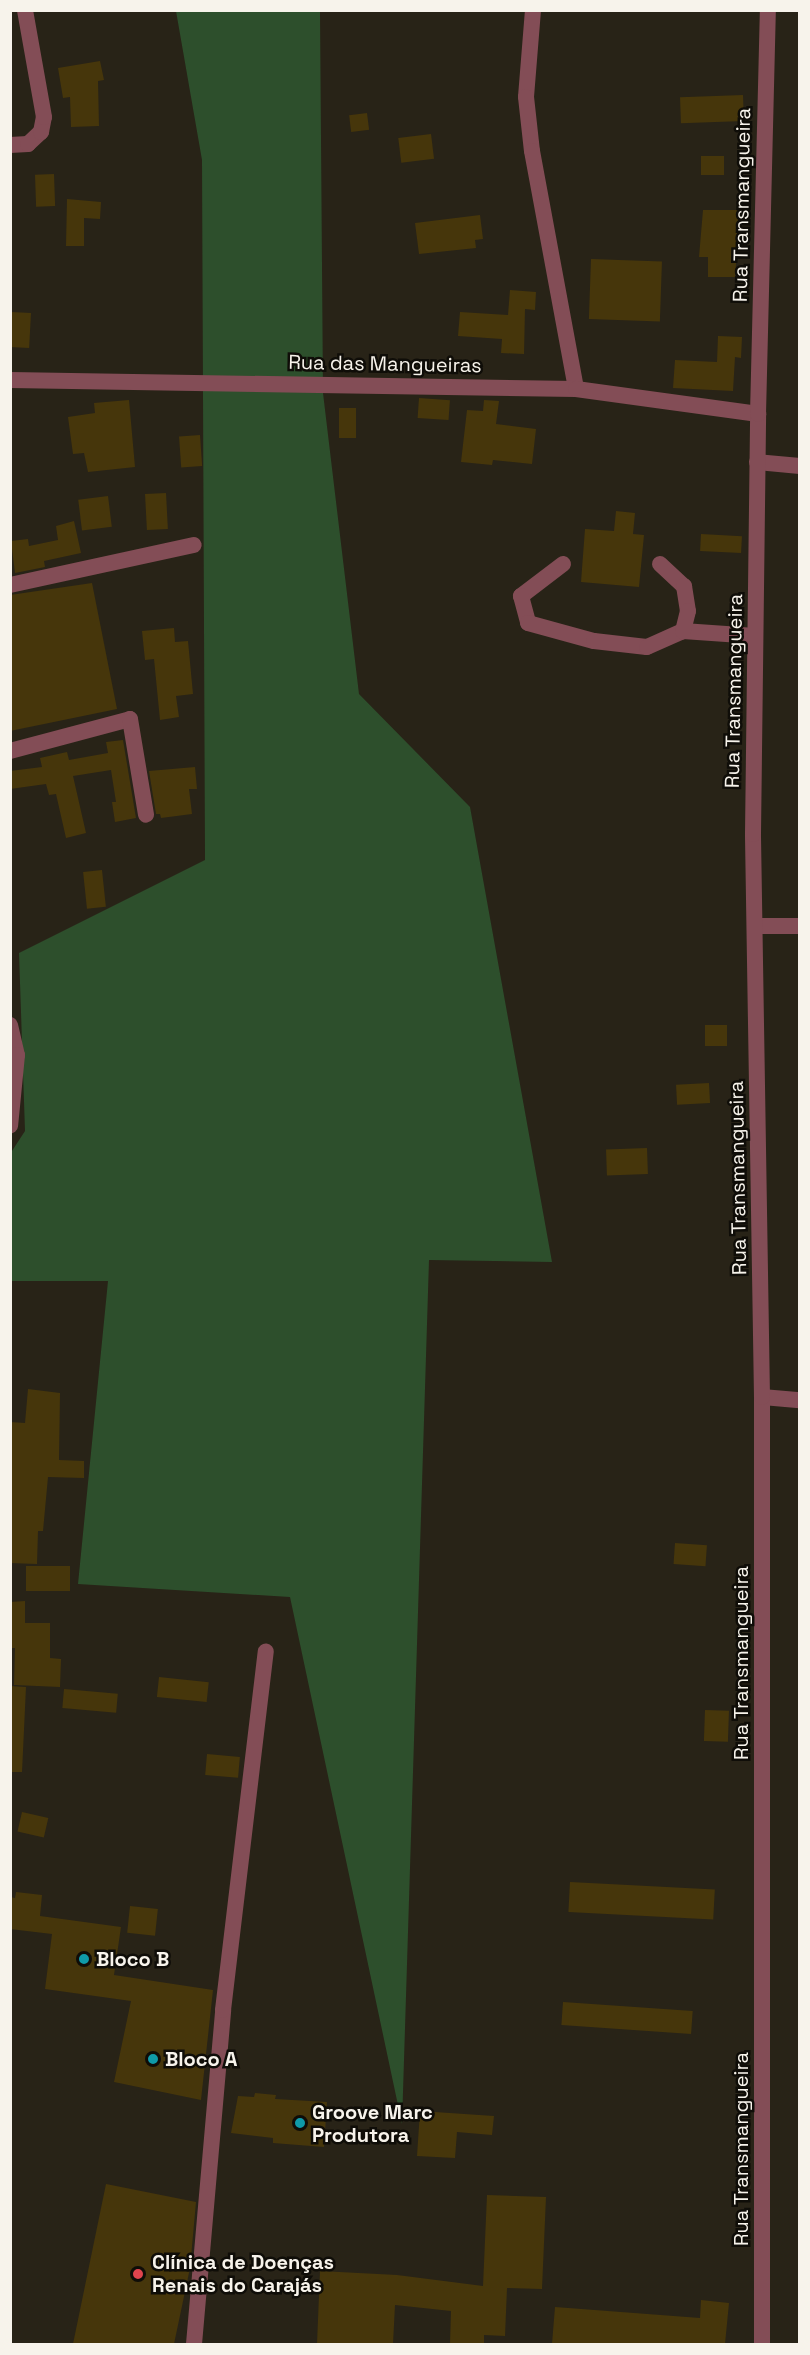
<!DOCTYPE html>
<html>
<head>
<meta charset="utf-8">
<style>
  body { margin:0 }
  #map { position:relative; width:810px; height:2355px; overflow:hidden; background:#282317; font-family:"Space Grotesk",sans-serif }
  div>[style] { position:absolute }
  .green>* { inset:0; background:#2d4f2c }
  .building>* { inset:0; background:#46360b; transform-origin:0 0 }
  .minor>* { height:16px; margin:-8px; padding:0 8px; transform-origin:8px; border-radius:8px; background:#834d56 }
  .tertiary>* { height:16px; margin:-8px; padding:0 8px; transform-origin:8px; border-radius:8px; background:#834d56 }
  .dots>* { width:16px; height:16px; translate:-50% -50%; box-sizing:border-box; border:3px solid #0f0d08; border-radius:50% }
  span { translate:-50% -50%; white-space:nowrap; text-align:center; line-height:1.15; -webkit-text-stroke:5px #0f0d08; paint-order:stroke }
  .street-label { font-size:20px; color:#f7f3eb }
  .poi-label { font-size:20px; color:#f7f3eb; font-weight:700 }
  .left { translate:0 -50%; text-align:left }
  .frame { position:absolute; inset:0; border:12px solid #f7f3eb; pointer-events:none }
</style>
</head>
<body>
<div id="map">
  <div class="green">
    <div style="clip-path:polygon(176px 11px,320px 11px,323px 393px,359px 694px,470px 807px,552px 1262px,429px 1260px,402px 2124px,290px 1597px,78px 1584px,108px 1281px,11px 1281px,10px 1154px,25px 1131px,19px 953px,205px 860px,202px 160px)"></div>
  </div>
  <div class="building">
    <div style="clip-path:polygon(100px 61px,104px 80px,98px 81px,99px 126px,71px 127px,70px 97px,63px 98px,58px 68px)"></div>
    <div style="left:743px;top:95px;width:26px;height:63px;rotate:88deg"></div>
    <div style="left:367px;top:113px;width:17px;height:18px;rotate:83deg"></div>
    <div style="left:431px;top:134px;width:25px;height:33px;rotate:83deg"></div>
    <div style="left:701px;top:156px;width:23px;height:19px"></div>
    <div style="left:54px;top:174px;width:32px;height:19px;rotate:88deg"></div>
    <div style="clip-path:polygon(67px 199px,101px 202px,100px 219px,84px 218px,84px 246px,66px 246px)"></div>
    <div style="clip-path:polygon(703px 210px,740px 210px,735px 277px,708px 277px,708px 257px,699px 257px)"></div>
    <div style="clip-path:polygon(480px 215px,483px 239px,475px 240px,476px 248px,419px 254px,415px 223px)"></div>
    <div style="left:591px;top:259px;width:71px;height:60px;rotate:2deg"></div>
    <div style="clip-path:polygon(510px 290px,536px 292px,535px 310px,525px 309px,524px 354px,501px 353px,502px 339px,458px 336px,460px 312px,508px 315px)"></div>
    <div style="left:11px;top:312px;width:20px;height:35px;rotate:3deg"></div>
    <div style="clip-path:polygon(718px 336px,742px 337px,741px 358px,735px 357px,733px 391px,673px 388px,675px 360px,717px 362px)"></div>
    <div style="left:419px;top:398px;width:31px;height:20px;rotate:4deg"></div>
    <div style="clip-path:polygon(129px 400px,135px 467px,88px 472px,84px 453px,73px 454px,68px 417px,95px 413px,94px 403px)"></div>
    <div style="clip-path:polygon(484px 400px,499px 401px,496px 424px,536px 429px,532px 464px,493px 460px,492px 465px,461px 462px,467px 410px,483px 411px)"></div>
    <div style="left:339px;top:408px;width:17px;height:30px"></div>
    <div style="left:200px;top:435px;width:31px;height:21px;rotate:86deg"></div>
    <div style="left:166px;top:493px;width:36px;height:21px;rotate:87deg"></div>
    <div style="left:108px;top:496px;width:31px;height:30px;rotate:83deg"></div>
    <div style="clip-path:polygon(616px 511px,635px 513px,633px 534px,644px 535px,639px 587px,581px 582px,585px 529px,614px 531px)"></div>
    <div style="clip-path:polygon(74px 521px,81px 553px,44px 561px,45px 567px,15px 573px,11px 541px,28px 539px,29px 546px,58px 540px,56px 526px)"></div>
    <div style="left:701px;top:534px;width:41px;height:17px;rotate:3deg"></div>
    <div style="clip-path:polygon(92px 583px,117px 709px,10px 731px,10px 595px)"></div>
    <div style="clip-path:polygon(174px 628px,175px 642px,188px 641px,193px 694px,176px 696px,179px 717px,160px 720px,154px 659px,145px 660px,142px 631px)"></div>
    <div style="clip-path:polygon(123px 740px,136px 818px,115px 822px,112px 802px,116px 802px,111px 770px,73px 776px,86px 833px,66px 838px,56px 794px,49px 795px,46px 784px,10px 789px,10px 771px,42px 767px,40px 758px,67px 752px,69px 760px,108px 753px,106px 742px)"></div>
    <div style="clip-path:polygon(195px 767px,197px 789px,189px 789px,192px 814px,161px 818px,160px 814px,156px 814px,149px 771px)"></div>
    <div style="left:102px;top:870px;width:37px;height:19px;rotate:84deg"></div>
    <div style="left:705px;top:1025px;width:22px;height:21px"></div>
    <div style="left:709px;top:1083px;width:20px;height:33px;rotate:87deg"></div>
    <div style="left:647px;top:1148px;width:26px;height:41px;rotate:88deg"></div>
    <div style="clip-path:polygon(28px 1389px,60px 1393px,59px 1460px,84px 1461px,84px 1478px,48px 1477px,43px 1531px,38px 1531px,37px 1564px,10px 1563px,10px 1422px,25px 1423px)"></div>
    <div style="left:675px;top:1543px;width:32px;height:21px;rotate:4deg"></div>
    <div style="left:70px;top:1566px;width:25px;height:44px;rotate:90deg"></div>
    <div style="clip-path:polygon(25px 1601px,25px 1623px,50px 1623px,50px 1658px,61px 1659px,60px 1687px,14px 1685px,15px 1648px,10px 1648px,10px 1602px)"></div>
    <div style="left:159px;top:1677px;width:50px;height:20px;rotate:6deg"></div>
    <div style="clip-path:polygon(10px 1686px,26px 1687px,22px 1772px,10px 1772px)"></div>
    <div style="left:64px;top:1689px;width:54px;height:19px;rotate:5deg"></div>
    <div style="left:705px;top:1710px;width:24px;height:31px;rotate:2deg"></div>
    <div style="left:207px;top:1754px;width:33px;height:21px;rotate:5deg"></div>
    <div style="left:22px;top:1812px;width:27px;height:20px;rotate:13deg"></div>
    <div style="left:570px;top:1882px;width:145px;height:30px;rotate:3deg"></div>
    <div style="clip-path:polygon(16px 1892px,42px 1895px,40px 1916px,121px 1927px,114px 1975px,213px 1990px,201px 2100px,114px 2082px,131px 2001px,45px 1989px,52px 1934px,10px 1929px,10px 1897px,15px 1898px)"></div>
    <div style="left:130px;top:1906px;width:28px;height:27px;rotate:6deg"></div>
    <div style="left:563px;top:2002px;width:130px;height:23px;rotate:4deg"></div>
    <div style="clip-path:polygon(255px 2093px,276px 2095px,275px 2099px,327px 2102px,324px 2147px,273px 2143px,273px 2138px,231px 2133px,238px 2096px,254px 2097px)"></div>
    <div style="clip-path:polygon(420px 2111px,494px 2116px,492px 2135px,457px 2132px,455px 2158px,417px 2156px)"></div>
    <div style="clip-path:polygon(106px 2184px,196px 2202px,190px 2268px,174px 2344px,73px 2344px)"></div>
    <div style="clip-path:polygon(487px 2195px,546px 2197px,542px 2289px,507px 2288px,505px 2336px,484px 2335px,484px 2344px,450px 2344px,451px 2311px,395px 2305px,393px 2344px,317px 2344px,320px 2271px,397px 2275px,483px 2286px)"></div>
    <div style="clip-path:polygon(701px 2300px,729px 2303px,725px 2344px,552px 2344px,555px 2307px,700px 2318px)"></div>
  </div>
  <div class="minor">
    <div style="left:533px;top:10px;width:87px;rotate:94.6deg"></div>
    <div style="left:526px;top:97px;width:54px;rotate:83.7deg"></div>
    <div style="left:532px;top:151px;width:242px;rotate:79.5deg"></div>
    <div style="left:10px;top:145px;width:18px;rotate:-3deg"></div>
    <div style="left:28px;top:144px;width:18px;rotate:-43deg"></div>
    <div style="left:41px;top:132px;width:15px;rotate:-79deg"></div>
    <div style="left:44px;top:117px;width:109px;rotate:-100.1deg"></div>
    <div style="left:10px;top:380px;width:566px;rotate:0.91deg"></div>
    <div style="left:576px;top:389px;width:184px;rotate:7.8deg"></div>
    <div style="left:757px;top:462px;width:43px;rotate:5.3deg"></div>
    <div style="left:563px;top:564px;width:53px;rotate:142.7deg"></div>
    <div style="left:521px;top:596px;width:28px;rotate:75deg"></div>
    <div style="left:528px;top:623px;width:68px;rotate:15.3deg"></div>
    <div style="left:594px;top:641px;width:53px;rotate:6.5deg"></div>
    <div style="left:647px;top:647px;width:39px;rotate:-24deg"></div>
    <div style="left:683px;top:631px;width:72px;rotate:4deg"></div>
    <div style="left:660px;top:564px;width:33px;rotate:43deg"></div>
    <div style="left:684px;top:586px;width:25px;rotate:81deg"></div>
    <div style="left:688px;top:611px;width:21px;rotate:104deg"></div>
    <div style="left:10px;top:585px;width:188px;rotate:-12.3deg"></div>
    <div style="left:10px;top:751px;width:124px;rotate:-14.9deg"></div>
    <div style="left:130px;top:719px;width:97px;rotate:80.5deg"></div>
    <div style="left:755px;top:926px;width:45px"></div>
    <div style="left:10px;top:1025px;width:31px;rotate:77deg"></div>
    <div style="left:17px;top:1055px;width:71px;rotate:95.6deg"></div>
    <div style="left:762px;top:1397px;width:38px;rotate:5deg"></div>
    <div style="left:194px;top:2344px;width:335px;rotate:-85deg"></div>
    <div style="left:223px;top:2010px;width:361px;rotate:-83.2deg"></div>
  </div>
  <div class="tertiary">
    <div style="left:762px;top:2344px;width:947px;rotate:-90deg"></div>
    <div style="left:762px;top:1397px;width:563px;rotate:-90.92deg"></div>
    <div style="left:753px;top:834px;width:420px;rotate:-89.3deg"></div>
    <div style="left:758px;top:414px;width:404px;rotate:-88.6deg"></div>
  </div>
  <div class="dots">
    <div style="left:84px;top:1959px;background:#0f9aa8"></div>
    <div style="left:153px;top:2059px;background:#0f9aa8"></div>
    <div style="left:300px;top:2123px;background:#0f9aa8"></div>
    <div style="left:138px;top:2274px;background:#e0444e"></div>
  </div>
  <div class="street-label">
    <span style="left:742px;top:205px;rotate:-89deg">Rua Transmangueira</span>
    <span style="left:385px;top:364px;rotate:1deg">Rua das Mangueiras</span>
    <span style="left:734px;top:691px;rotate:-89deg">Rua Transmangueira</span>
    <span style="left:738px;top:1178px;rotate:-91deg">Rua Transmangueira</span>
    <span style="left:741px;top:1663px;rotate:-90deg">Rua Transmangueira</span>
    <span style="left:741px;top:2149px;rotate:-90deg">Rua Transmangueira</span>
  </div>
  <div class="poi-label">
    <span class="left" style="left:96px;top:1959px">Bloco B</span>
    <span class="left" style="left:165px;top:2059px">Bloco A</span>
    <span class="left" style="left:312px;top:2124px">Groove Marc<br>Produtora</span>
    <span class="left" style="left:152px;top:2274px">Clínica de Doenças<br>Renais do Carajás</span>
  </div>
  <div class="frame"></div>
</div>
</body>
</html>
